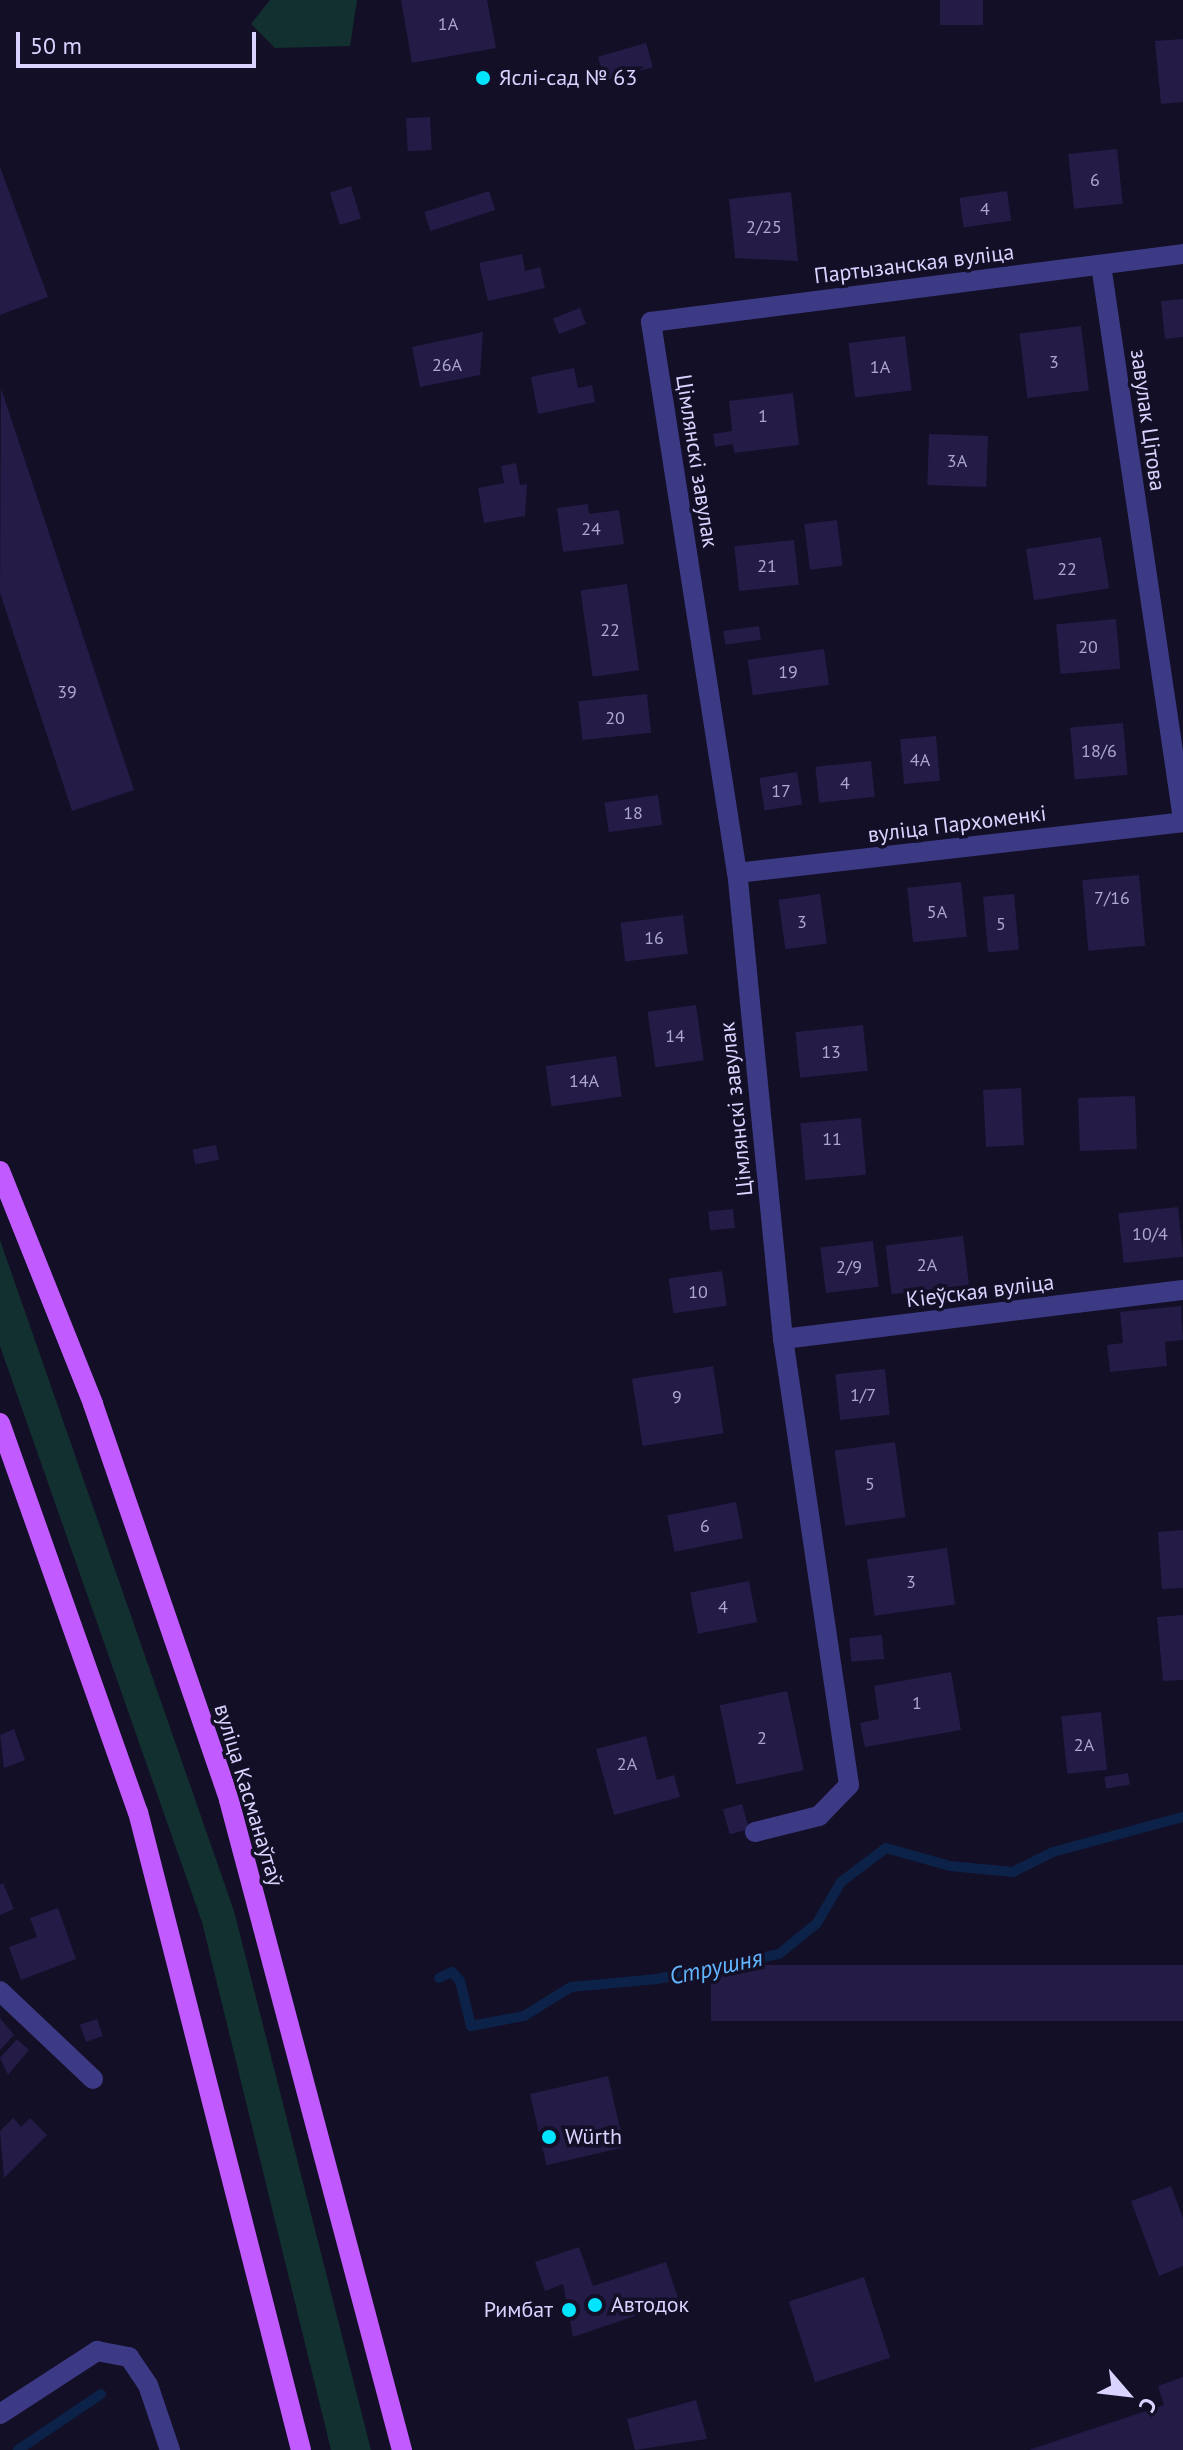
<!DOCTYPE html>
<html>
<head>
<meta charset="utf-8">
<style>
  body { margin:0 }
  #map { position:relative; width:1183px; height:2450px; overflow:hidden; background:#130f26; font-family:"PT Sans",sans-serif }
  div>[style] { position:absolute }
  .green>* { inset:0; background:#12302f }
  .stream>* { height:10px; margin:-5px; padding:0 5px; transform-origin:5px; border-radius:5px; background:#0c2248 }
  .building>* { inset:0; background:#241b47; transform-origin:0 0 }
  .minor>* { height:20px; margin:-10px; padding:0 10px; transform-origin:10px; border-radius:10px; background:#3d3a85 }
  .primary>* { height:20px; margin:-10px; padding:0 10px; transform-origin:10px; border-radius:10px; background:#c25bff }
  .dots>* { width:22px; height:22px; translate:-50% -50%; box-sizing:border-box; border:4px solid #130f26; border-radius:50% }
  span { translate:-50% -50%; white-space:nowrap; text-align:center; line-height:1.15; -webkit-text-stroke:7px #130f26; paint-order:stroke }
  .number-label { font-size:18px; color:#aca6d1 }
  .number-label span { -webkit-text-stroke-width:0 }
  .poi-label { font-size:22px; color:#d9d4ff }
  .left { translate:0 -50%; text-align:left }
  .right { translate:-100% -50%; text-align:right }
  .street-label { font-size:22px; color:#d9d4ff }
  .water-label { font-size:24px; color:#62b6ff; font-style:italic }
  .north { position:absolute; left:1087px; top:2354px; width:80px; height:80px; -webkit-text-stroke:6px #130f26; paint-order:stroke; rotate:118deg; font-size:22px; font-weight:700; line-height:32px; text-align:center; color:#d9d4ff }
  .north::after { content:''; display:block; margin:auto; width:28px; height:36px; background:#d9d4ff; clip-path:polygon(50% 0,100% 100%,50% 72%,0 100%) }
  .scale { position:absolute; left:16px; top:32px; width:240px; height:36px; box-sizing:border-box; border:4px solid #d9d4ff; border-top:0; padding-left:10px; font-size:24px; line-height:28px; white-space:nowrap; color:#d9d4ff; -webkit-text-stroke:6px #130f26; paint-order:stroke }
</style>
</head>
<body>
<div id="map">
  <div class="green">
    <div style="clip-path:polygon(270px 0,357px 0,350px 46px,275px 48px,251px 24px)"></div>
    <div style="clip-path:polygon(0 1240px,234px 1911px,371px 2450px,331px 2450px,202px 1922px,0 1346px)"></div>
  </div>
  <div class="stream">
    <div style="left:439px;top:1978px;width:14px;rotate:-25deg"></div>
    <div style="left:452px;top:1972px;width:12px;rotate:48deg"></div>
    <div style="left:460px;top:1981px;width:46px;rotate:76.3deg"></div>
    <div style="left:471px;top:2026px;width:54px;rotate:-10.7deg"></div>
    <div style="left:524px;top:2016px;width:55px;rotate:-31.7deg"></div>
    <div style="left:571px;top:1987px;width:86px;rotate:-5.3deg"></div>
    <div style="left:657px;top:1979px;width:125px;rotate:-11.6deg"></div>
    <div style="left:779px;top:1954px;width:49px;rotate:-39.2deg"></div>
    <div style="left:817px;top:1923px;width:48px;rotate:-59.7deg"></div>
    <div style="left:841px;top:1882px;width:56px;rotate:-37.1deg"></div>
    <div style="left:886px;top:1848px;width:66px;rotate:15.7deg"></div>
    <div style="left:950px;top:1866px;width:63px;rotate:5.4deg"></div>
    <div style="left:1013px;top:1872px;width:45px;rotate:-26.6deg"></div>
    <div style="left:1053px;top:1852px;width:135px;rotate:-15.1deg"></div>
    <div style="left:18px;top:2450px;width:100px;rotate:-34deg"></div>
  </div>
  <div class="building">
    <div style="clip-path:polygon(401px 0,487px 0,496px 48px,412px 63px)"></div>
    <div style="left:940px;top:0;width:43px;height:25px"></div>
    <div style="clip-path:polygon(1183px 39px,1183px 102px,1161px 104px,1155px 41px)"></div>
    <div style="left:646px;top:43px;width:25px;height:50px;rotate:74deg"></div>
    <div style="left:430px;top:117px;width:33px;height:24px;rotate:87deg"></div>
    <div style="left:1117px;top:149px;width:55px;height:49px;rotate:84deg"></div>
    <div style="clip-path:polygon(0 167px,48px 297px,0 315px)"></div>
    <div style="left:351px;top:186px;width:34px;height:22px;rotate:73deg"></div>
    <div style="left:489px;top:191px;width:20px;height:68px;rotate:72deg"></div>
    <div style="left:1007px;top:191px;width:30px;height:48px;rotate:82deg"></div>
    <div style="clip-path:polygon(791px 192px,798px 261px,735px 258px,729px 199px)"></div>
    <div style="clip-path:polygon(522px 254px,525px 271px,540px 267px,545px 288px,488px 301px,479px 263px)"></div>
    <div style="clip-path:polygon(1183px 299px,1183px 337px,1165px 339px,1161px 301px)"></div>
    <div style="left:580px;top:308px;width:17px;height:29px;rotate:69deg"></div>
    <div style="left:1081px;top:326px;width:65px;height:62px;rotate:83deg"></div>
    <div style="clip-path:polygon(483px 332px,480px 375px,420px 387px,412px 347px)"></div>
    <div style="left:905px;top:336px;width:55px;height:57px;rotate:83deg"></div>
    <div style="clip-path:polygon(574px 368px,578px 388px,592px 385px,595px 402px,538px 414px,531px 377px)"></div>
    <div style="clip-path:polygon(1px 388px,134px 790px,72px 811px,0 593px)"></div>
    <div style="clip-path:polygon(793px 393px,799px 445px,734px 453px,733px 444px,715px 447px,713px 434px,732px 431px,729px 401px)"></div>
    <div style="left:929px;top:434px;width:59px;height:51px;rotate:2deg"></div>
    <div style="clip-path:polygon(516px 463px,520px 485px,527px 484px,525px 516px,484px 523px,478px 488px,504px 483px,501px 466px)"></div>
    <div style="clip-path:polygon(588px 504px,589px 514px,619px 510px,624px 544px,563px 552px,557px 508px)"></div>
    <div style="left:837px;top:520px;width:46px;height:33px;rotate:83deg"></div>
    <div style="left:1101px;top:537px;width:52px;height:76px;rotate:81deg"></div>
    <div style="left:794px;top:540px;width:45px;height:60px;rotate:84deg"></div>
    <div style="left:627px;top:584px;width:87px;height:47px;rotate:82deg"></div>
    <div style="left:1116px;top:619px;width:50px;height:60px;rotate:85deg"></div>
    <div style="left:759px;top:626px;width:14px;height:36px;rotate:82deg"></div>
    <div style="left:824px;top:649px;width:36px;height:77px;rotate:82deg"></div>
    <div style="left:647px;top:694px;width:39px;height:69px;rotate:84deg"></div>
    <div style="left:1123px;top:723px;width:52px;height:53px;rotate:85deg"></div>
    <div style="left:936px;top:736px;width:45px;height:36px;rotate:85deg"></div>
    <div style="left:871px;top:761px;width:36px;height:56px;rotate:84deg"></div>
    <div style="left:797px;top:772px;width:33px;height:38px;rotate:81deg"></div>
    <div style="left:658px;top:795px;width:30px;height:54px;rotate:82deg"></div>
    <div style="left:1139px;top:875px;width:71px;height:57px;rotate:85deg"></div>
    <div style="left:961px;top:882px;width:55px;height:54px;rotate:84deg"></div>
    <div style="left:820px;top:894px;width:50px;height:42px;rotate:82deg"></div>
    <div style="left:1014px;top:894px;width:56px;height:31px;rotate:85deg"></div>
    <div style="left:683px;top:915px;width:39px;height:63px;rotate:83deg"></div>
    <div style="left:696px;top:1005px;width:56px;height:49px;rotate:82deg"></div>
    <div style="left:863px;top:1025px;width:46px;height:68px;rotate:84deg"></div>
    <div style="left:616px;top:1056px;width:41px;height:71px;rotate:82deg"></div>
    <div style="left:1021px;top:1088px;width:57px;height:38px;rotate:87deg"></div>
    <div style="left:1135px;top:1096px;width:53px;height:57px;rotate:88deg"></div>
    <div style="left:861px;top:1118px;width:57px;height:61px;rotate:85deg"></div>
    <div style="left:216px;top:1145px;width:15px;height:24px;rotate:79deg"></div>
    <div style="left:1178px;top:1207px;width:50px;height:60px;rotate:84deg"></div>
    <div style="left:733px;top:1209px;width:19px;height:25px;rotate:84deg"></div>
    <div style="left:963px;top:1236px;width:49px;height:78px;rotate:83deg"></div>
    <div style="left:873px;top:1241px;width:46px;height:53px;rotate:83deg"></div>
    <div style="left:722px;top:1271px;width:35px;height:54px;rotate:82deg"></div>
    <div style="clip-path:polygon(1181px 1306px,1183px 1340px,1165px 1342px,1167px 1366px,1110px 1372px,1107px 1345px,1123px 1343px,1120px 1312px)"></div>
    <div style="left:713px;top:1366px;width:68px;height:82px;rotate:81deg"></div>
    <div style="left:885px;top:1369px;width:46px;height:50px;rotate:84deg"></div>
    <div style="left:895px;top:1442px;width:76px;height:61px;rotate:82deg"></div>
    <div style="left:736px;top:1502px;width:37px;height:70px;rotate:79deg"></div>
    <div style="clip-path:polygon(1183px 1530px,1183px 1588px,1162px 1589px,1158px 1532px)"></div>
    <div style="left:947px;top:1548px;width:57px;height:81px;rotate:82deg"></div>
    <div style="left:749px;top:1581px;width:42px;height:60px;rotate:79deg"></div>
    <div style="clip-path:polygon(1183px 1615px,1183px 1680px,1163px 1681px,1157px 1617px)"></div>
    <div style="left:882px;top:1635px;width:24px;height:33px;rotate:85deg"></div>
    <div style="clip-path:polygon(951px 1672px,961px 1730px,865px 1747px,860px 1723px,879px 1719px,874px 1686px)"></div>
    <div style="left:787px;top:1691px;width:81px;height:69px;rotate:78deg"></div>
    <div style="left:1101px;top:1712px;width:58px;height:40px;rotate:84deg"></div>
    <div style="clip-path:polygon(14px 1729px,25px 1760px,4px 1768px,0 1735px)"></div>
    <div style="clip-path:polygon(646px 1736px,657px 1780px,674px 1775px,680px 1797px,614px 1815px,596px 1749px)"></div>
    <div style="left:1128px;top:1773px;width:12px;height:24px;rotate:81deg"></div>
    <div style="left:742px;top:1804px;width:26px;height:20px;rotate:74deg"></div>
    <div style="clip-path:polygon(3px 1883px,14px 1909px,0 1915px,0 1885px)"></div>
    <div style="clip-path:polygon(58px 1908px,76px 1959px,21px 1980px,9px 1947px,37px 1937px,30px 1918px)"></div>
    <div style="left:1183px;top:1965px;width:56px;height:472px;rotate:90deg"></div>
    <div style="clip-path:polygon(0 2018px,14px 2035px,0 2050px)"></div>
    <div style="left:97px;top:2019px;width:18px;height:18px;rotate:71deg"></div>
    <div style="clip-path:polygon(17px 2039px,29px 2050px,8px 2075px,0 2058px)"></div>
    <div style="left:608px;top:2076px;width:73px;height:80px;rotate:77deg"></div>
    <div style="clip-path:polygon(13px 2118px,21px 2127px,30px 2118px,47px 2135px,4px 2178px,0 2131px)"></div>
    <div style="clip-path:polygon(1171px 2186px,1183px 2218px,1183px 2266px,1159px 2276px,1131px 2201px)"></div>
    <div style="clip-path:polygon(579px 2247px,593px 2286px,666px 2262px,679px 2301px,573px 2337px,563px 2284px,545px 2291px,535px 2262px)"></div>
    <div style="left:864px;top:2277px;width:85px;height:79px;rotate:72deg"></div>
    <div style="clip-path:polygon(1183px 2377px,1183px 2450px,1029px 2450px,1164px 2405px,1158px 2386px)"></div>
    <div style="clip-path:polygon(696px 2400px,707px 2439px,635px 2450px,627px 2419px)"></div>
  </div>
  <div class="minor">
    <div style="left:1101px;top:265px;width:560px;rotate:81.58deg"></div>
    <div style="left:737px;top:873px;width:449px;rotate:-6.5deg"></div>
    <div style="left:783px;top:1339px;width:403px;rotate:-7deg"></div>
    <div style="left:755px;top:1832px;width:66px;rotate:-14deg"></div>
    <div style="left:819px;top:1816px;width:43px;rotate:-45.9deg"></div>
    <div style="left:849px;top:1785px;width:451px;rotate:-98.4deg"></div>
    <div style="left:783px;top:1339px;width:468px;rotate:-95.6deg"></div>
    <div style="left:737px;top:873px;width:558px;rotate:-98.87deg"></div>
    <div style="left:651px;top:322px;width:536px;rotate:-7.28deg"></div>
    <div style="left:0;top:1991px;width:128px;rotate:43.4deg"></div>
    <div style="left:0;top:2414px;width:116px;rotate:-33deg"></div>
    <div style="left:97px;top:2351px;width:33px;rotate:11deg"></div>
    <div style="left:129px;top:2357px;width:34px;rotate:56deg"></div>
    <div style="left:148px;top:2385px;width:69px;rotate:71.3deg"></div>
  </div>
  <div class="primary">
    <div style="left:0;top:1171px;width:251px;rotate:68.2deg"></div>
    <div style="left:93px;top:1404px;width:419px;rotate:71deg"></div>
    <div style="left:229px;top:1800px;width:673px;rotate:75.1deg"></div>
    <div style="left:0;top:1423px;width:413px;rotate:70.5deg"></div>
    <div style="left:138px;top:1812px;width:658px;rotate:75.67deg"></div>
  </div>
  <div class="dots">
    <div style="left:483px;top:78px;background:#00e5ff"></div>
    <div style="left:549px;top:2137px;background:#00e5ff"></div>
    <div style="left:595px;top:2305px;background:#00e5ff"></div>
    <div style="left:569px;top:2310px;background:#00e5ff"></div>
  </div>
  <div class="number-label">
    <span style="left:448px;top:24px">1А</span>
    <span style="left:1095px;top:180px">6</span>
    <span style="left:985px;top:209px">4</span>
    <span style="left:764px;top:227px">2/25</span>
    <span style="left:1054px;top:362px">3</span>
    <span style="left:447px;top:365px">26А</span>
    <span style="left:880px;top:367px">1А</span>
    <span style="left:763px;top:416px">1</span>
    <span style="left:957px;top:461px">3А</span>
    <span style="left:591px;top:529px">24</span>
    <span style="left:767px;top:566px">21</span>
    <span style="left:1067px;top:569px">22</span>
    <span style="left:610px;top:630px">22</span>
    <span style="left:1088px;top:647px">20</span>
    <span style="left:788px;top:672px">19</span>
    <span style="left:67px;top:692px">39</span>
    <span style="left:615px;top:718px">20</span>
    <span style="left:1099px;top:751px">18/6</span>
    <span style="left:920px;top:760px">4А</span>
    <span style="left:845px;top:783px">4</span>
    <span style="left:781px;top:791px">17</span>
    <span style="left:633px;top:813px">18</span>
    <span style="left:1112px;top:898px">7/16</span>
    <span style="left:937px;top:912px">5А</span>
    <span style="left:802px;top:922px">3</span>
    <span style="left:1001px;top:924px">5</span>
    <span style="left:654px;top:938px">16</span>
    <span style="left:675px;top:1036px">14</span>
    <span style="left:831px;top:1052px">13</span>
    <span style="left:584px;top:1081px">14А</span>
    <span style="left:832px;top:1139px">11</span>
    <span style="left:1150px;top:1234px">10/4</span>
    <span style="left:927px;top:1265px">2А</span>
    <span style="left:849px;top:1267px">2/9</span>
    <span style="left:698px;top:1292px">10</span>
    <span style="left:863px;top:1395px">1/7</span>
    <span style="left:677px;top:1397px">9</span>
    <span style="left:870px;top:1484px">5</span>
    <span style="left:705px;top:1526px">6</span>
    <span style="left:911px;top:1582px">3</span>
    <span style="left:723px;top:1607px">4</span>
    <span style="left:917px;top:1703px">1</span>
    <span style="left:762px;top:1738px">2</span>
    <span style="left:1084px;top:1745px">2А</span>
    <span style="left:627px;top:1764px">2А</span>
  </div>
  <div class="poi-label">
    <span class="left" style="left:499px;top:78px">Яслі-сад № 63</span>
    <span class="left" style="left:565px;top:2137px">Würth</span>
    <span class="left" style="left:611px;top:2305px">Автодок</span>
    <span class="right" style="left:553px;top:2310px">Римбат</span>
  </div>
  <div class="street-label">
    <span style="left:914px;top:264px;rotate:-7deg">Партызанская вуліца</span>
    <span style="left:1148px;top:420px;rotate:82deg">завулак Цітова</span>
    <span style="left:697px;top:461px;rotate:81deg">Цімлянскі завулак</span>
    <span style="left:957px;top:824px;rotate:-7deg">вуліца Пархоменкі</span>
    <span style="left:736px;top:1109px;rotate:-96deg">Цімлянскі завулак</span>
    <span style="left:980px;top:1291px;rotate:-7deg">Кіеўская вуліца</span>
    <span style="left:249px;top:1795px;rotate:73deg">вуліца Касманаўтаў</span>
  </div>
  <div class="water-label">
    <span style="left:716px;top:1967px;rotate:-12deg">Струшня</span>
  </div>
  <div class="north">С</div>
  <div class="scale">50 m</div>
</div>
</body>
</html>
